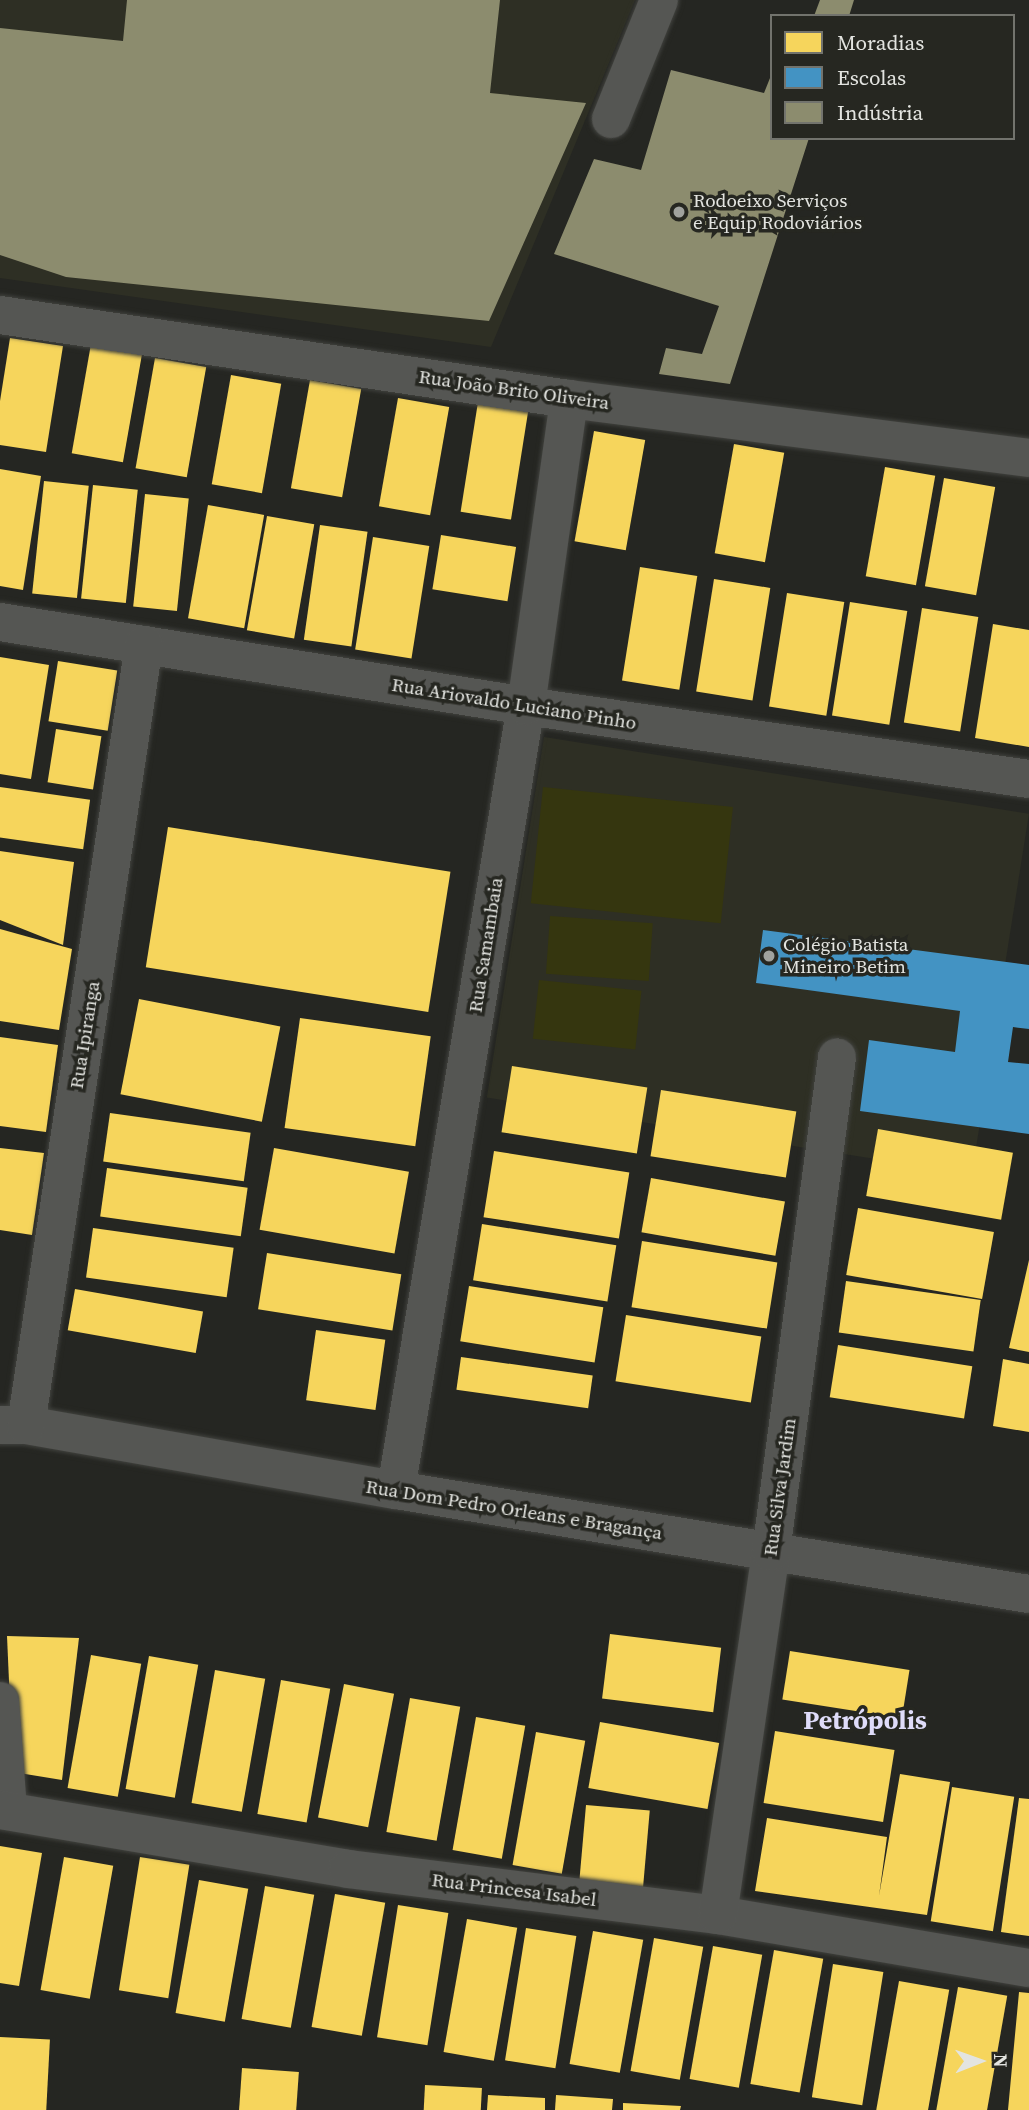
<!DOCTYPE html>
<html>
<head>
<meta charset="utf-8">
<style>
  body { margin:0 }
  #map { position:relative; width:1029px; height:2110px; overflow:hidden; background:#252622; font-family:"Source Serif 4",serif }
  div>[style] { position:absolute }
  .built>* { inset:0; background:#2e2f24; transform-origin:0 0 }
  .green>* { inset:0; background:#35360f; transform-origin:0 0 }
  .homes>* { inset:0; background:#f6d55c; transform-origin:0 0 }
  .schools>* { inset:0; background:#4393c3 }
  .industry>* { inset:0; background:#8c8c6e }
  .roads { filter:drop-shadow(0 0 2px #41423e) drop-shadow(0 0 2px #41423e) }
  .minor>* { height:38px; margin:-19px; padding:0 19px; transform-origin:19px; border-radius:19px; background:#555653 }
  .dots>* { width:19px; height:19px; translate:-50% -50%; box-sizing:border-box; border:4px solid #262721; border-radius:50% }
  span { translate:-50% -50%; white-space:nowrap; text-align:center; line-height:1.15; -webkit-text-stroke:7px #262721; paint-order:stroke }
  .poi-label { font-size:19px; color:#e3e4e0 }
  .left { translate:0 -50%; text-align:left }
  .street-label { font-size:19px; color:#e3e4e0 }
  .district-label { font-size:26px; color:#dfdcf9; font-weight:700 }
  .legend { position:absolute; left:770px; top:14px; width:245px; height:126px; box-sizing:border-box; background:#262721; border:2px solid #72736d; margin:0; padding:9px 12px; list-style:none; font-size:21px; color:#e3e4e0 }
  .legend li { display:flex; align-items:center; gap:14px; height:35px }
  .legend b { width:35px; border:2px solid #72736d }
  .north { position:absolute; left:945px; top:2026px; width:70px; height:70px; -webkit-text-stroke:5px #262721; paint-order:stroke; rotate:89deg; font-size:19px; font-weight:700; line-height:28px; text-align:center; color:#e3e4e0 }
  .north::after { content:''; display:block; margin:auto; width:24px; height:32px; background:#e3e4e0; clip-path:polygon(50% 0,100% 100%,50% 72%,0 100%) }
</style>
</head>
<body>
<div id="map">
  <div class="built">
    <div style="clip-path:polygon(0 0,635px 0,491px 347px,0 278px)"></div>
    <div style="left:544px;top:737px;width:491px;height:365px;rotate:9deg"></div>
  </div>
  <div class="green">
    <div style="left:543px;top:787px;width:191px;height:117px;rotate:6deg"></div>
    <div style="left:550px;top:916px;width:103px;height:58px;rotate:4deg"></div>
    <div style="left:539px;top:980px;width:103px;height:59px;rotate:6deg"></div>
  </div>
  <div class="homes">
    <div style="clip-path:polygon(10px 338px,63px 346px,46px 452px,0 445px,0 401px)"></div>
    <div style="left:91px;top:344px;width:52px;height:111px;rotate:10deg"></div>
    <div style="left:155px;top:358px;width:52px;height:112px;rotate:10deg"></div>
    <div style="left:231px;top:375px;width:51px;height:111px;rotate:10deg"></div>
    <div style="left:310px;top:380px;width:52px;height:110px;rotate:10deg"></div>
    <div style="left:398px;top:398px;width:52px;height:110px;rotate:10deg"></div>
    <div style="left:478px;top:402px;width:51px;height:111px;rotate:9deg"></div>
    <div style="left:594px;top:431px;width:52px;height:112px;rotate:10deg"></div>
    <div style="left:734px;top:444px;width:51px;height:111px;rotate:10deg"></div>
    <div style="left:885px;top:467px;width:51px;height:111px;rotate:10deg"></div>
    <div style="clip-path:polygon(0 469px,41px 476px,23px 590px,0 586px)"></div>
    <div style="left:944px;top:478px;width:52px;height:110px;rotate:10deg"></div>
    <div style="left:44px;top:481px;width:45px;height:113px;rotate:6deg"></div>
    <div style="left:93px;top:485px;width:45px;height:114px;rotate:6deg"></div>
    <div style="left:145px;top:494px;width:44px;height:113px;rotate:6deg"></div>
    <div style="left:208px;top:505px;width:57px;height:115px;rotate:10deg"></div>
    <div style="left:267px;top:516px;width:48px;height:116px;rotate:10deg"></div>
    <div style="left:320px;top:525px;width:48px;height:116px;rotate:8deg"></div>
    <div style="left:441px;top:535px;width:76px;height:55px;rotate:9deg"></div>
    <div style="left:373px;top:537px;width:57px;height:114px;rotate:9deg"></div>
    <div style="left:640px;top:567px;width:58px;height:115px;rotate:9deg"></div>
    <div style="left:714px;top:579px;width:57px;height:114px;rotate:9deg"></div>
    <div style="left:787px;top:593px;width:58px;height:115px;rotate:9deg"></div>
    <div style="left:850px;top:602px;width:58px;height:115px;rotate:9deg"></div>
    <div style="left:922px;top:608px;width:57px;height:116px;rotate:9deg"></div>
    <div style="clip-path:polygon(993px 624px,1029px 630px,1029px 747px,975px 738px)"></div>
    <div style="clip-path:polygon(0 657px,49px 665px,31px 779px,0 774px)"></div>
    <div style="left:58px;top:661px;width:60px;height:61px;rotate:9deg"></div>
    <div style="left:56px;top:729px;width:46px;height:54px;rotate:9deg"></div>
    <div style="left:0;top:787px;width:91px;height:50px;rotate:8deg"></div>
    <div style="left:168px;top:827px;width:286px;height:142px;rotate:9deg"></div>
    <div style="clip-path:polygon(0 851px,74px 862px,63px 945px,0 920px)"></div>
    <div style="clip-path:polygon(0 929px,72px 949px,59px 1030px,0 1021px)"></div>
    <div style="left:139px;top:999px;width:144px;height:97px;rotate:11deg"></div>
    <div style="left:300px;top:1018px;width:132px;height:111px;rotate:8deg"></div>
    <div style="clip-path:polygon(0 1037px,58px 1045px,46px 1132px,0 1126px)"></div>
    <div style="left:512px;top:1066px;width:137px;height:67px;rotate:9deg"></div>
    <div style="left:661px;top:1090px;width:137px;height:67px;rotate:9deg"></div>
    <div style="left:110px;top:1113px;width:142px;height:49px;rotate:8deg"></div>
    <div style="left:878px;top:1129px;width:137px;height:68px;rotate:10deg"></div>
    <div style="clip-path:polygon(0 1148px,44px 1153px,32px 1235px,0 1230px)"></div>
    <div style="left:274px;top:1148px;width:137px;height:83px;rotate:10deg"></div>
    <div style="left:494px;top:1151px;width:137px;height:67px;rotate:9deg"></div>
    <div style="left:107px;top:1168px;width:142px;height:49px;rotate:8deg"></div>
    <div style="left:651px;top:1178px;width:136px;height:55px;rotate:10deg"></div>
    <div style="left:858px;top:1208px;width:138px;height:68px;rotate:10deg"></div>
    <div style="left:482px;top:1224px;width:136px;height:57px;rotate:9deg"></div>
    <div style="left:93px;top:1228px;width:142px;height:50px;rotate:8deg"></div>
    <div style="left:642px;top:1241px;width:137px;height:67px;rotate:9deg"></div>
    <div style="left:267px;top:1253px;width:136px;height:57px;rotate:9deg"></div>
    <div style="clip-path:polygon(1029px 1260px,1029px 1352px,1009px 1348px)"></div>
    <div style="left:846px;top:1281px;width:136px;height:52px;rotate:8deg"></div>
    <div style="left:469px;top:1286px;width:136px;height:56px;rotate:9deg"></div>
    <div style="left:75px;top:1289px;width:130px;height:42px;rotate:10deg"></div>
    <div style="left:626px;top:1315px;width:137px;height:67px;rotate:9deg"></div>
    <div style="left:316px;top:1330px;width:70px;height:71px;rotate:8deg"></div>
    <div style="left:838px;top:1345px;width:136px;height:53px;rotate:9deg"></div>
    <div style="left:461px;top:1357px;width:133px;height:33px;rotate:8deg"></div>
    <div style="clip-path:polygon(1003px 1359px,1029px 1364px,1029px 1432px,993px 1426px)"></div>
    <div style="left:610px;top:1634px;width:112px;height:65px;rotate:7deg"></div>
    <div style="clip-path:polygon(7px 1636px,79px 1638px,62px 1780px,13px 1772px)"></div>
    <div style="left:790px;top:1651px;width:121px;height:49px;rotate:9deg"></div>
    <div style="left:91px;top:1655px;width:51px;height:135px;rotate:10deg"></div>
    <div style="left:149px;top:1656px;width:50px;height:135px;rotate:10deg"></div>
    <div style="left:215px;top:1670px;width:51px;height:135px;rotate:10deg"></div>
    <div style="left:281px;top:1680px;width:50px;height:136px;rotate:10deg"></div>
    <div style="left:344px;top:1684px;width:51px;height:136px;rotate:11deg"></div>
    <div style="left:410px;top:1698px;width:51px;height:136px;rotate:10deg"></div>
    <div style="left:476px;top:1717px;width:50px;height:135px;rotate:10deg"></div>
    <div style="left:600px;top:1722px;width:121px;height:67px;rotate:10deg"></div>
    <div style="left:775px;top:1731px;width:121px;height:73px;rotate:9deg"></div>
    <div style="left:536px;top:1732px;width:50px;height:135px;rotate:10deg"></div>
    <div style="clip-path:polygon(900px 1774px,950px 1782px,927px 1915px,755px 1891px,767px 1818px,887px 1837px,879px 1896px)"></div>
    <div style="left:952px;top:1787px;width:63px;height:136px;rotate:9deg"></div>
    <div style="clip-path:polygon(1019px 1798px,1029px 1799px,1029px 1936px,1001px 1932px)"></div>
    <div style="left:586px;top:1805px;width:64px;height:78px;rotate:5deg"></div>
    <div style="clip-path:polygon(0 1846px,42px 1853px,19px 1986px,0 1983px)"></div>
    <div style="left:64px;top:1857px;width:50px;height:135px;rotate:10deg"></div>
    <div style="left:140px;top:1857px;width:50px;height:135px;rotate:9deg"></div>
    <div style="left:199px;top:1880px;width:50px;height:135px;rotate:10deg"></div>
    <div style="left:265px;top:1886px;width:50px;height:135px;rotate:10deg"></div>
    <div style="left:335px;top:1894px;width:51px;height:135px;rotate:10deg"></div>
    <div style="left:398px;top:1905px;width:51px;height:134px;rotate:9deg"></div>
    <div style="left:467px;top:1919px;width:51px;height:135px;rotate:10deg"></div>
    <div style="left:526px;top:1928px;width:51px;height:134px;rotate:9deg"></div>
    <div style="left:593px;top:1931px;width:51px;height:135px;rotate:10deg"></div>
    <div style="left:654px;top:1938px;width:50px;height:135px;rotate:10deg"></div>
    <div style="left:713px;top:1946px;width:50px;height:135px;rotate:10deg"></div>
    <div style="left:774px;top:1950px;width:50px;height:136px;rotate:10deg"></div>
    <div style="left:833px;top:1964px;width:51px;height:135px;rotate:9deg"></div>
    <div style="left:899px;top:1981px;width:51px;height:131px;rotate:10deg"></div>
    <div style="left:958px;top:1987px;width:50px;height:125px;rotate:10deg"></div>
    <div style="clip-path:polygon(1019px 1992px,1029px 1993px,1029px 2110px,1008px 2110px)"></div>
    <div style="left:0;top:2037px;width:50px;height:73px;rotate:3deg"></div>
    <div style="left:242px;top:2068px;width:57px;height:42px;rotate:4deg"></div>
    <div style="left:425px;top:2085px;width:57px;height:25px;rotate:3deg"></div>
    <div style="clip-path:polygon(488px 2095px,545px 2098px,545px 2110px,487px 2110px)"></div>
    <div style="clip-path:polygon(556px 2095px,613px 2099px,612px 2110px,555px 2110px)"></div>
    <div style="clip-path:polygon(623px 2103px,681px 2106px,680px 2110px,623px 2110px)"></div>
  </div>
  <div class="schools">
    <div style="clip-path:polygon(763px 930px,1029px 965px,1029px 1029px,1013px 1027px,1008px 1062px,1029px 1064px,1029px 1134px,860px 1111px,869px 1040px,955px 1052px,960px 1011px,756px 983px)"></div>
  </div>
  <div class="industry">
    <div style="clip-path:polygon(127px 0,500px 0,490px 93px,586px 103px,489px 321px,66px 277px,0 255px,0 28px,123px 41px)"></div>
    <div style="clip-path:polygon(820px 0,854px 0,849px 16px,814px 16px)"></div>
    <div style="clip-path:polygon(671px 70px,764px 93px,772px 73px,772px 138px,809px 138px,730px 384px,659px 374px,666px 348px,702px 354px,719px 306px,554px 254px,594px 159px,641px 170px)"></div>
  </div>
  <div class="roads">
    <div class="minor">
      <div style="left:611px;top:119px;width:128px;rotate:-68deg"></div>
      <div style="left:0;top:315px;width:575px;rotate:8.4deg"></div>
      <div style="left:569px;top:399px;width:464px;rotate:7.3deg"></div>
      <div style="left:0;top:622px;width:533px;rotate:9.07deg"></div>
      <div style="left:526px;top:706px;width:508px;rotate:8.26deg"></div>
      <div style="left:0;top:1425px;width:26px"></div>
      <div style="left:26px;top:1425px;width:376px;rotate:10deg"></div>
      <div style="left:396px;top:1490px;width:641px;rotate:9.33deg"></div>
      <div style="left:26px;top:1425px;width:789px;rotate:-81.4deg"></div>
      <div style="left:396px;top:1490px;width:795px;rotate:-80.59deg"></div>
      <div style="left:526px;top:706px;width:310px;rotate:-82deg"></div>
      <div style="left:0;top:1701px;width:110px;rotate:85.8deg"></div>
      <div style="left:0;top:1810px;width:353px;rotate:9.6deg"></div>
      <div style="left:348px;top:1869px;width:373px;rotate:7.1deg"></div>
      <div style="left:718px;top:1915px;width:315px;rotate:9.7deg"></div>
      <div style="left:718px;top:1915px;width:367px;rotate:-81.7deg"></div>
      <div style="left:771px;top:1552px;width:499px;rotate:-82.4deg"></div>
    </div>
  </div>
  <div class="dots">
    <div style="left:679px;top:212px;background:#a0a29e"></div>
    <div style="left:769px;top:956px;background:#a0a29e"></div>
  </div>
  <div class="poi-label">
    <span class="left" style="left:693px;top:212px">Rodoeixo Serviços<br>e Equip Rodoviários</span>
    <span class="left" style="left:783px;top:956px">Colégio Batista<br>Mineiro Betim</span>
  </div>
  <div class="street-label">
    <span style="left:514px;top:390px;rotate:8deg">Rua João Brito Oliveira</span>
    <span style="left:514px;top:704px;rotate:9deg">Rua Ariovaldo Luciano Pinho</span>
    <span style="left:486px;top:945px;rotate:-81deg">Rua Samambaia</span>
    <span style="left:85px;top:1035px;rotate:-81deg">Rua Ipiranga</span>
    <span style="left:780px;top:1487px;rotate:-82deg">Rua Silva Jardim</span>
    <span style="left:514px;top:1510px;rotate:9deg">Rua Dom Pedro Orleans e Bragança</span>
    <span style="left:514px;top:1890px;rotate:7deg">Rua Princesa Isabel</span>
  </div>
  <div class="district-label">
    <span style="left:865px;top:1721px">Petrópolis</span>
  </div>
  <ul class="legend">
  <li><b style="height:19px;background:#f6d55c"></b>Moradias</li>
  <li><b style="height:19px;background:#4393c3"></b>Escolas</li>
  <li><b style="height:19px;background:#8c8c6e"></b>Indústria</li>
  </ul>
  <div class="north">N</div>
</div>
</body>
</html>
